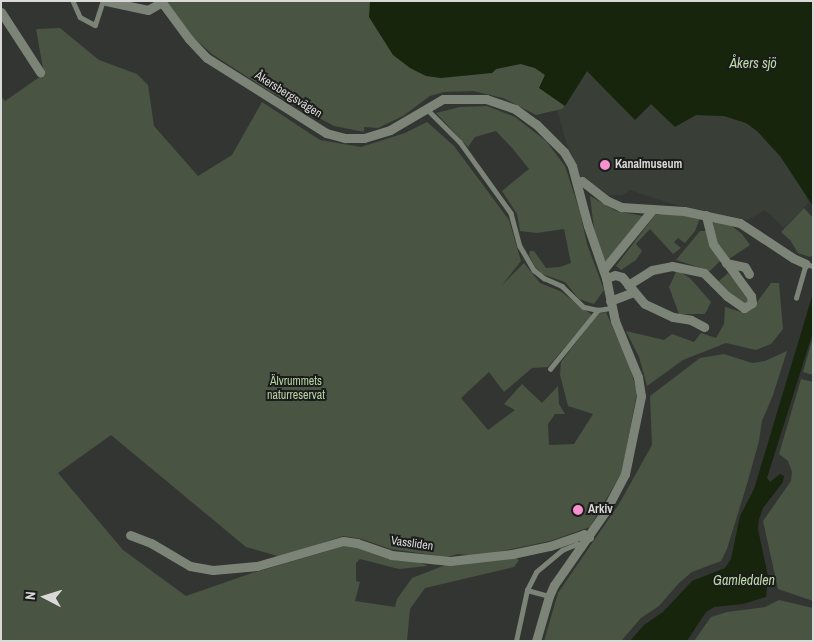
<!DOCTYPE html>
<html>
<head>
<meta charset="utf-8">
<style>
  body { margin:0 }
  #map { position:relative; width:814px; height:642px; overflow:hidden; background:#333532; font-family:"Archivo Narrow",sans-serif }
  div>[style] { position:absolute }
  .built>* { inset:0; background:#393f36 }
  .green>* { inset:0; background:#495443 }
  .water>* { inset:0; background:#17250d }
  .lane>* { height:4.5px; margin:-2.25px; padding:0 2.25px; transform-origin:2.25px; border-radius:2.25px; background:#7c8477 }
  .street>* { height:9px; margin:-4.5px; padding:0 4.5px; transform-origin:4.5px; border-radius:4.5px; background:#7c8477 }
  .dots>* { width:14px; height:14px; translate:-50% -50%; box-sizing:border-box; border:2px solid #1b1c1b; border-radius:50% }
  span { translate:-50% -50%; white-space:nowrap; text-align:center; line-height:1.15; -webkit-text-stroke:4px #1b1c1b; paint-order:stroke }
  .street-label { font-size:12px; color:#d9dad8 }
  .poi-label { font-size:12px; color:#d9dad8; font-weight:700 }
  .left { translate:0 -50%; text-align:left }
  .park-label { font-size:12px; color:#b5d4a2 }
  .water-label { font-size:14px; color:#bcdba9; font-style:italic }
  .frame { position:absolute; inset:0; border:2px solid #d9dad8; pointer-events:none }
  .north { position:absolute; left:20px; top:572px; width:50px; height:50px; -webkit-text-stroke:4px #1b1c1b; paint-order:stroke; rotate:275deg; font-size:14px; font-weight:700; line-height:20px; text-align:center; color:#d9dad8 }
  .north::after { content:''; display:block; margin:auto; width:18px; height:22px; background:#d9dad8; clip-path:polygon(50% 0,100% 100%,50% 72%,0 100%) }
</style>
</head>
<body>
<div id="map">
  <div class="built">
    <div style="clip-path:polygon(587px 71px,635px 120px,651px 104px,675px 126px,696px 115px,724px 116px,746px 123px,757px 131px,780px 156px,790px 167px,809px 202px,784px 228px,765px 210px,748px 220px,669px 203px,630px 190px,622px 195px,609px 195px,580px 176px,568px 148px,557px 110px,565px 106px)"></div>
  </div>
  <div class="green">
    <div style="clip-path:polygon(166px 1px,370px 1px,492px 73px,496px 69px,514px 64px,521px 64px,535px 68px,545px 75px,540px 88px,565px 106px,562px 109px,536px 115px,503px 98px,473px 91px,444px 92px,430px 96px,403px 116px,378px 128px,364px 127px,364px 132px,334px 126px,269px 91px,212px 54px,193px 37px)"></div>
    <div style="clip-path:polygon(60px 28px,99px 60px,137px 74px,148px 85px,154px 126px,198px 176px,232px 155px,262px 102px,320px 140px,361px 147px,405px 133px,427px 122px,454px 146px,509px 220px,521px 261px,502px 285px,524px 263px,540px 283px,560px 291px,592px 315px,548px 367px,532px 368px,504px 392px,489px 372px,461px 398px,488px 430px,515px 410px,504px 404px,522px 384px,542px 403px,558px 386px,559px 404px,565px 414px,555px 414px,548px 424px,549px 445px,574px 444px,593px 414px,568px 406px,560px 375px,561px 362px,598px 314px,606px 312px,630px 367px,637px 392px,622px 472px,590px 527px,550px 541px,478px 556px,458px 554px,447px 557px,390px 549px,362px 539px,343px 536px,281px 557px,246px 547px,111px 435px,58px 473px,123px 550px,186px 596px,252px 573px,348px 545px,399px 561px,416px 561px,428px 566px,399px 569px,360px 559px,356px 563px,356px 581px,360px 582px,355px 601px,395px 607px,397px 599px,412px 578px,448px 564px,513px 556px,519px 560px,514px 567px,425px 588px,410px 609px,407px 641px,1px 641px,1px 96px,5px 101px,44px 74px,36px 29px)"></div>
    <div style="clip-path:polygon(487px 106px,515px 117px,546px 141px,565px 166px,580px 212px,587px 244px,604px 290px,594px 304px,579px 299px,565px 282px,542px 274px,535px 267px,529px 255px,530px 251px,534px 251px,546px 268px,560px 267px,571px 263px,564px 229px,537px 233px,520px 231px,517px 214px,502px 191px,529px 169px,513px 149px,496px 131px,475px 137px,468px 147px,436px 113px,460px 107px)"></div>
    <div style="clip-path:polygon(590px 196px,616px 211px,643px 216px,605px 262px,594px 229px)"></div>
    <div style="clip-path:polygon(804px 208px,813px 218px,813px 255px,810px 257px,798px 253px,790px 240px,781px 232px)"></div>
    <div style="clip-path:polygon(678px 214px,700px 218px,695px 231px,685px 243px,678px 238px,674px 242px,681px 248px,673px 254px,650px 229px,636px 244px,642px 251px,636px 260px,621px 270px,616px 266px,655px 215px)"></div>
    <div style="clip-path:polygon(713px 220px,732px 226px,742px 234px,750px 245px,729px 259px,715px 243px)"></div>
    <div style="clip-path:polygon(700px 231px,706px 231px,720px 261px,710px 271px,676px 260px)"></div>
    <div style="clip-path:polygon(677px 270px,690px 278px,711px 302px,705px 314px,679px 314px,669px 287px)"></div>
    <div style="clip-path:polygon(728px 273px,749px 297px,750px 301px,744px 304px,738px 301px,719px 281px)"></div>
    <div style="clip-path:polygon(771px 283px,779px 283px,783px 329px,771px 344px,756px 350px,726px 343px,683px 360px,647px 386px,639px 357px,626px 331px,664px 340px,672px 334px,694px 342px,701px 333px,716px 338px,724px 324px,725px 307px,741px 312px,757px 302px)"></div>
    <div style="clip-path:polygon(813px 337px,813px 375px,803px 372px)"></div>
    <div style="clip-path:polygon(787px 351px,773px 395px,762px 421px,759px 441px,747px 484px,727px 549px,721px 561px,692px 572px,679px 583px,659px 606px,641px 618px,621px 641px,544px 641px,558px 593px,619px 504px,652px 445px,650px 396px,700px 358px,724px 354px,752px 363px,765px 361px)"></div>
    <div style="clip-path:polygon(801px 379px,813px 382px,813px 601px,778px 589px,763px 521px,791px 481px,792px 472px,788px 461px,779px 454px)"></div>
    <div style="clip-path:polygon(779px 600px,813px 608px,813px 641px,694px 641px,711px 617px,727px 612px,765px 607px)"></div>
  </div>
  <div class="water">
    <div style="clip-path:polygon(370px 1px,813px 1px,813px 206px,780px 156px,757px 131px,746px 123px,724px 116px,696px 115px,675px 127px,651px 104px,635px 120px,587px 71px,565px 106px,539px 88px,545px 75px,535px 68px,521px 64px,496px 69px,492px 73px,441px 78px,426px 76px,410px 68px,393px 55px,369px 17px)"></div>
    <div style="clip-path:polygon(813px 293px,813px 332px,767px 478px,770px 482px,780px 474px,784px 476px,783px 482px,763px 508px,759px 519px,758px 529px,768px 576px,766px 597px,743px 604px,714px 607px,706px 612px,687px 641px,630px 641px,644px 625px,663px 612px,692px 581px,725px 568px,731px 559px,740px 516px,754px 489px)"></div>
  </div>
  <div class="lane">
    <div style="left:73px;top:1px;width:17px;rotate:66deg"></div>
    <div style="left:80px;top:17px;width:17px;rotate:28deg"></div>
    <div style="left:95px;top:25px;width:25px;rotate:-72deg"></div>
    <div style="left:426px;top:108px;width:48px;rotate:45deg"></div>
    <div style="left:460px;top:142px;width:87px;rotate:54.3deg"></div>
    <div style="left:511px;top:213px;width:34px;rotate:75deg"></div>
    <div style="left:520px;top:246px;width:28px;rotate:60deg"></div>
    <div style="left:534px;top:270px;width:13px;rotate:39deg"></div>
    <div style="left:544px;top:278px;width:20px;rotate:24deg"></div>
    <div style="left:562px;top:286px;width:30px;rotate:44deg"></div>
    <div style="left:584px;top:307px;width:14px;rotate:12deg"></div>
    <div style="left:796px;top:298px;width:35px;rotate:-74deg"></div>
    <div style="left:806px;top:264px;width:7px;rotate:16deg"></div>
    <div style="left:550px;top:369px;width:76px;rotate:-50.9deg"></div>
    <div style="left:598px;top:310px;width:13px;rotate:-9deg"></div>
    <div style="left:527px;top:590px;width:23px;rotate:15deg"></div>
    <div style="left:516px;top:641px;width:52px;rotate:-77.8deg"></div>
    <div style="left:527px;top:590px;width:20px;rotate:-63deg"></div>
    <div style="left:536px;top:572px;width:34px;rotate:-40deg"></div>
    <div style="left:562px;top:550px;width:16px;rotate:-22deg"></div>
    <div style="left:577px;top:544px;width:6px;rotate:18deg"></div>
  </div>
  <div class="street">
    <div style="left:106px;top:1px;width:43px;rotate:12.1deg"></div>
    <div style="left:148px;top:10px;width:16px;rotate:-30deg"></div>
    <div style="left:161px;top:1px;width:47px;rotate:53.6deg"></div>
    <div style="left:189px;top:39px;width:26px;rotate:47deg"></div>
    <div style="left:207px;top:58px;width:141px;rotate:32.2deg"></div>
    <div style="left:326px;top:133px;width:20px;rotate:15deg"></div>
    <div style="left:345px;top:138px;width:19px"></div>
    <div style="left:364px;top:138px;width:27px;rotate:-17deg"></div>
    <div style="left:390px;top:130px;width:61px;rotate:-30.3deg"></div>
    <div style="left:443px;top:99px;width:43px"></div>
    <div style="left:486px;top:99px;width:31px;rotate:19deg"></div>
    <div style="left:515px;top:109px;width:26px;rotate:36deg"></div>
    <div style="left:536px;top:124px;width:40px;rotate:45deg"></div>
    <div style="left:564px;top:152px;width:16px;rotate:60deg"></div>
    <div style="left:572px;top:166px;width:62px;rotate:75.1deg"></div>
    <div style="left:588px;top:226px;width:55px;rotate:70.9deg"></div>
    <div style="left:606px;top:278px;width:44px;rotate:78.2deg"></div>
    <div style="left:615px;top:321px;width:61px;rotate:67.7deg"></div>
    <div style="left:638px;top:377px;width:19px;rotate:81deg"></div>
    <div style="left:641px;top:396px;width:80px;rotate:101.6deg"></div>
    <div style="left:625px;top:474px;width:43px;rotate:117.8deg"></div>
    <div style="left:605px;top:512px;width:89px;rotate:124.9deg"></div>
    <div style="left:554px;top:585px;width:12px;rotate:114deg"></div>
    <div style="left:549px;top:596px;width:47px;rotate:106.1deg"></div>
    <div style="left:1px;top:12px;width:72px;rotate:57deg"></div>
    <div style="left:578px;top:182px;width:4px;rotate:-14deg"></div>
    <div style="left:582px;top:181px;width:31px;rotate:38deg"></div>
    <div style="left:606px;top:200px;width:17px;rotate:25deg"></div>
    <div style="left:621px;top:207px;width:63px;rotate:3.6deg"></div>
    <div style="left:684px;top:211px;width:57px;rotate:12.1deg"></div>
    <div style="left:740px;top:223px;width:64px;rotate:33.4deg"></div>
    <div style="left:793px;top:258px;width:14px;rotate:25deg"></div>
    <div style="left:726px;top:263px;width:19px;rotate:12deg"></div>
    <div style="left:745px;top:267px;width:8px;rotate:60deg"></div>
    <div style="left:604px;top:269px;width:77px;rotate:-50.8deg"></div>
    <div style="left:606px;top:278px;width:9px;rotate:-18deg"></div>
    <div style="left:615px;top:275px;width:7px;rotate:16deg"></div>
    <div style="left:622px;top:277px;width:35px;rotate:50deg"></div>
    <div style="left:645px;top:304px;width:31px;rotate:25deg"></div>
    <div style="left:673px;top:317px;width:18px;rotate:9deg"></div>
    <div style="left:691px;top:320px;width:15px;rotate:28deg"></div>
    <div style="left:628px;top:285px;width:28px;rotate:-32deg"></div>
    <div style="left:652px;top:270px;width:20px;rotate:-11deg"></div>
    <div style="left:672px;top:266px;width:33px;rotate:12deg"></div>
    <div style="left:704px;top:273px;width:33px;rotate:45deg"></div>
    <div style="left:727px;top:296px;width:21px;rotate:35deg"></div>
    <div style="left:744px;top:308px;width:9px;rotate:-32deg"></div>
    <div style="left:752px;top:303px;width:7px;rotate:-98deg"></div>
    <div style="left:751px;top:296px;width:64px;rotate:-126.2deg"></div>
    <div style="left:713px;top:244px;width:30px;rotate:-104deg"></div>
    <div style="left:610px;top:301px;width:25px;rotate:-21deg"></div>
    <div style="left:130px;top:535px;width:22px;rotate:21deg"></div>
    <div style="left:151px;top:543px;width:45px;rotate:30.5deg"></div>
    <div style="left:190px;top:566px;width:23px;rotate:10deg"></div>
    <div style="left:213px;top:570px;width:44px;rotate:-5.2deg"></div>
    <div style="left:257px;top:566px;width:90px;rotate:-16.2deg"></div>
    <div style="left:343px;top:541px;width:14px;rotate:8deg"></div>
    <div style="left:357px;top:543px;width:36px;rotate:19deg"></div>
    <div style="left:391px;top:555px;width:59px;rotate:5.8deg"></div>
    <div style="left:450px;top:561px;width:62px;rotate:-6.4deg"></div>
    <div style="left:512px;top:554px;width:39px;rotate:-12deg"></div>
    <div style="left:550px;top:546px;width:36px;rotate:-19deg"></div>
    <div style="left:584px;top:534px;width:6px;rotate:31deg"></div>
  </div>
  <div class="dots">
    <div style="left:605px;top:165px;background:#f790cf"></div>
    <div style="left:578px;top:510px;background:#f790cf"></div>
  </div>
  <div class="street-label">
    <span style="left:288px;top:95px;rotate:32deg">Åkersbergsvägen</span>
    <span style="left:412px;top:544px;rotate:8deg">Vassliden</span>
  </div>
  <div class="poi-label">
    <span class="left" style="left:615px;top:165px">Kanalmuseum</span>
    <span class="left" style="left:588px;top:510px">Arkiv</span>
  </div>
  <div class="park-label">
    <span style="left:296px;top:389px">Älvrummets<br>naturreservat</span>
  </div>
  <div class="water-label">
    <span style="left:753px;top:63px">Åkers sjö</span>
    <span style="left:744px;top:580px">Gamledalen</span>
  </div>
  <div class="frame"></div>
  <div class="north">N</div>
</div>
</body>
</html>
